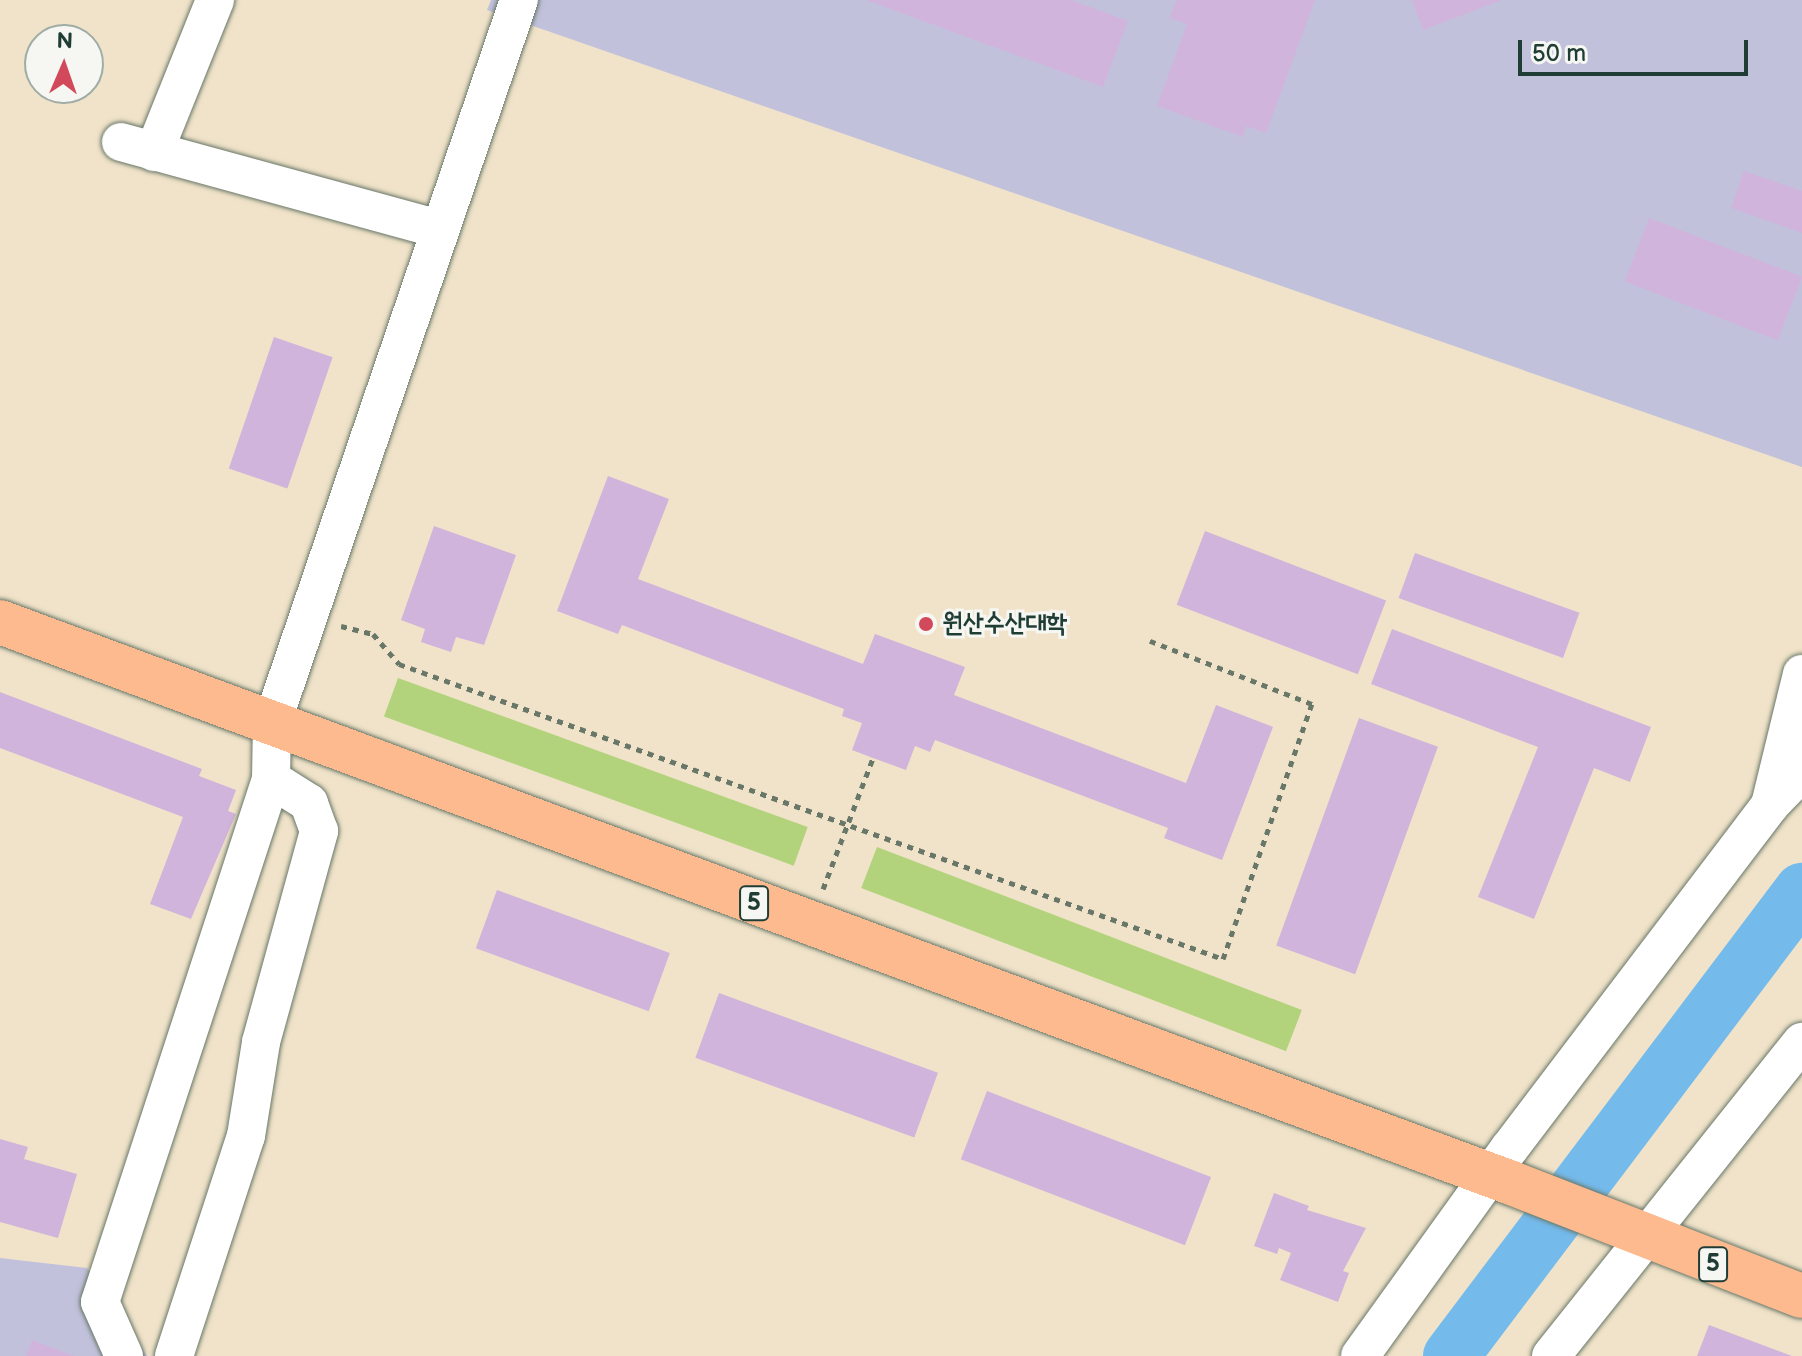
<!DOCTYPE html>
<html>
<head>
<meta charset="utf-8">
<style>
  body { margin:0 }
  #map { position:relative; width:1802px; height:1356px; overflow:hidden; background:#f0e3c9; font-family:"Balsamiq Sans","Poor Story",sans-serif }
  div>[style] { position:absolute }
  .industrial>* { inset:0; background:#c2c1dc }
  .green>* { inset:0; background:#b2d37b; transform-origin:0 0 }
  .river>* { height:56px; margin:-28px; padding:0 28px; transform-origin:28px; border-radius:28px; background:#74baeb }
  .building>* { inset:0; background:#d1b4db; transform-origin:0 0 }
  .path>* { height:5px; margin-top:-2.5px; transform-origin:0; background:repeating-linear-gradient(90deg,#687768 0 6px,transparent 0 12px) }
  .roads { filter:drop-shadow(0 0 2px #687768) drop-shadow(0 0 2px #687768) }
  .minor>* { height:38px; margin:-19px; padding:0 19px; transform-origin:19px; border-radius:19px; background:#fff }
  .highway>* { height:44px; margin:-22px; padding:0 22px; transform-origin:22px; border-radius:22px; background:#fcba8e }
  .dots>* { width:22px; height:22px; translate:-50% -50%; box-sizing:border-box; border:4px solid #f6f6f2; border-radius:50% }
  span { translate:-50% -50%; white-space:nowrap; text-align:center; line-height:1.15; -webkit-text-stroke:6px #f6f6f2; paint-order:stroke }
  .shield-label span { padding:2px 6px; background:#f6f6f2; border:2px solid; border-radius:6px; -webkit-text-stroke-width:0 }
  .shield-label { font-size:24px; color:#1f3d34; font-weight:700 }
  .poi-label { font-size:26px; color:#1f3d34; font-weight:700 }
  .left { translate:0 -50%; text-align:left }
  .north { position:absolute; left:24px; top:24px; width:80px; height:80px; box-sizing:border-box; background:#f6f6f2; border:2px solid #a0aca6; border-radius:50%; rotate:2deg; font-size:22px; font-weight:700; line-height:32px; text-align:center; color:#1f3d34 }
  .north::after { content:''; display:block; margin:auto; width:28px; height:36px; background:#d1495b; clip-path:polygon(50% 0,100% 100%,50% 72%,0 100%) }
  .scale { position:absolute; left:1518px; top:40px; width:230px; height:36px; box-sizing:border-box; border:4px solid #1f3d34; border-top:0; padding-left:10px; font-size:24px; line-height:28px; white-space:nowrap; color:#1f3d34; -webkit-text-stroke:6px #f6f6f2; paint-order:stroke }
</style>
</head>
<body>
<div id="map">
  <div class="industrial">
    <div style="clip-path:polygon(491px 0,1802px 0,1802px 467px,487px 10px)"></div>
    <div style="clip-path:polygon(0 1258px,87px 1268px,147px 1356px,0 1356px)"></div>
  </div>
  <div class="green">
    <div style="left:398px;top:678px;width:436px;height:41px;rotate:20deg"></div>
    <div style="left:877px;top:847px;width:455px;height:44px;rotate:21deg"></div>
  </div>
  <div class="river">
    <div style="left:1451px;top:1356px;width:583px;rotate:-52.95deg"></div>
  </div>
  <div class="building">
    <div style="clip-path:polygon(866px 0,1071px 0,1128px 21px,1103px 87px)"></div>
    <div style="clip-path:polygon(1176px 0,1315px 0,1266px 133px,1246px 126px,1243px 137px,1157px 106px,1187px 24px,1170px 18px)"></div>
    <div style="clip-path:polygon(1412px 0,1502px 0,1423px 30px)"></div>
    <div style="clip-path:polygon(1744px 171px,1802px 191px,1802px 233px,1731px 208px)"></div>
    <div style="left:1649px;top:218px;width:164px;height:68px;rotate:21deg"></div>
    <div style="left:274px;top:337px;width:62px;height:139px;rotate:19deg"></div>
    <div style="clip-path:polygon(608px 476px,669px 499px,638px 579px,863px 664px,875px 634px,965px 667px,954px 695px,1186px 783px,1216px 705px,1273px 727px,1222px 860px,1164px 838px,1168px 828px,935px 740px,930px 752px,915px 746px,906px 770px,873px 758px,852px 750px,862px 723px,842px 716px,844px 709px,622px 625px,618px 634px,557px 611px)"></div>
    <div style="clip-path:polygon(434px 526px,516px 555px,484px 645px,456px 637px,451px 652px,421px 642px,425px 629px,401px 620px)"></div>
    <div style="left:1205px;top:531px;width:194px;height:79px;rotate:21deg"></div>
    <div style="left:1415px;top:553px;width:175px;height:48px;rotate:20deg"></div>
    <div style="clip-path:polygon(1392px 629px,1651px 727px,1630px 782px,1594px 768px,1534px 919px,1478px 897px,1538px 747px,1371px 684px)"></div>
    <div style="clip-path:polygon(0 692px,202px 769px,199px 776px,236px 790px,228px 811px,236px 814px,191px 919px,150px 904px,183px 817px,0 748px)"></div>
    <div style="left:1359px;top:718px;width:84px;height:242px;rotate:20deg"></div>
    <div style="left:497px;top:890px;width:184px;height:62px;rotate:20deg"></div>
    <div style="left:719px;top:993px;width:233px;height:69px;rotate:20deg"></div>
    <div style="left:987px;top:1091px;width:240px;height:73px;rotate:21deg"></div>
    <div style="clip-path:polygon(0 1139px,28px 1147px,24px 1159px,77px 1174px,58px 1238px,0 1222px)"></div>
    <div style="clip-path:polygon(1274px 1193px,1309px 1206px,1307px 1210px,1366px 1228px,1343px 1271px,1349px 1273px,1338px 1302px,1280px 1280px,1291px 1253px,1279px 1248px,1277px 1254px,1254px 1246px)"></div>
    <div style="clip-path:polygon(1709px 1325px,1792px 1356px,1697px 1356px)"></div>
    <div style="clip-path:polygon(32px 1340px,74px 1356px,26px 1356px)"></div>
  </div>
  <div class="path">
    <div style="left:341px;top:626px;width:33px;rotate:14deg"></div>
    <div style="left:373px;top:634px;width:40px;rotate:49deg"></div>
    <div style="left:399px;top:664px;width:875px;rotate:19.7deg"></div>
    <div style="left:1223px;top:959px;width:270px;rotate:-70.8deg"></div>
    <div style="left:1312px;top:704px;width:174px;rotate:-158.7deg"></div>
    <div style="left:823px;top:889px;width:140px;rotate:-69.1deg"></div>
  </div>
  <div class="roads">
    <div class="minor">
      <div style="left:121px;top:142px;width:329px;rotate:15.3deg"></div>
      <div style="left:154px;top:152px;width:164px;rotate:-68.1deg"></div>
      <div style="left:1770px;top:805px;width:135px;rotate:-76.3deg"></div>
      <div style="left:124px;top:1356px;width:59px;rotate:-114deg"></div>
      <div style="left:100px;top:1302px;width:550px;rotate:-71.89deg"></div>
      <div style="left:174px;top:1356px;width:231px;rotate:-71.9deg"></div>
      <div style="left:246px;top:1136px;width:95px;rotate:-80.9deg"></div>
      <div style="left:261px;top:1042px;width:219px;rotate:-74.6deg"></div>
      <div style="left:319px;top:831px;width:30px;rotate:-110deg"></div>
      <div style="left:309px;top:803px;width:45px;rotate:-147.7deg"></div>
      <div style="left:271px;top:779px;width:56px;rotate:-89deg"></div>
      <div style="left:272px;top:723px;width:764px;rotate:-71.14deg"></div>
      <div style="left:1360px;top:1356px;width:255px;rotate:-54.3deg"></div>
      <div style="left:1509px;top:1149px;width:432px;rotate:-52.8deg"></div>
      <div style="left:1770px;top:805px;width:46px;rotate:-45.9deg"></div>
      <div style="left:1551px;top:1356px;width:402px;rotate:-51.4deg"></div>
    </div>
    <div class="highway">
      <div style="left:0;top:622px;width:1610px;rotate:20.36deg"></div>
      <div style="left:1509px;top:1182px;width:314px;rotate:21.3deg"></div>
    </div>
  </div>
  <div class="dots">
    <div style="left:926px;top:624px;background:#d1495b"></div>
  </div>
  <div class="shield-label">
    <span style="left:754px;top:903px">5</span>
    <span style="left:1713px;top:1264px">5</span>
  </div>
  <div class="poi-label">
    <span class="left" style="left:942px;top:624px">원산수산대학</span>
  </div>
  <div class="north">N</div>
  <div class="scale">50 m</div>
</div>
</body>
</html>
